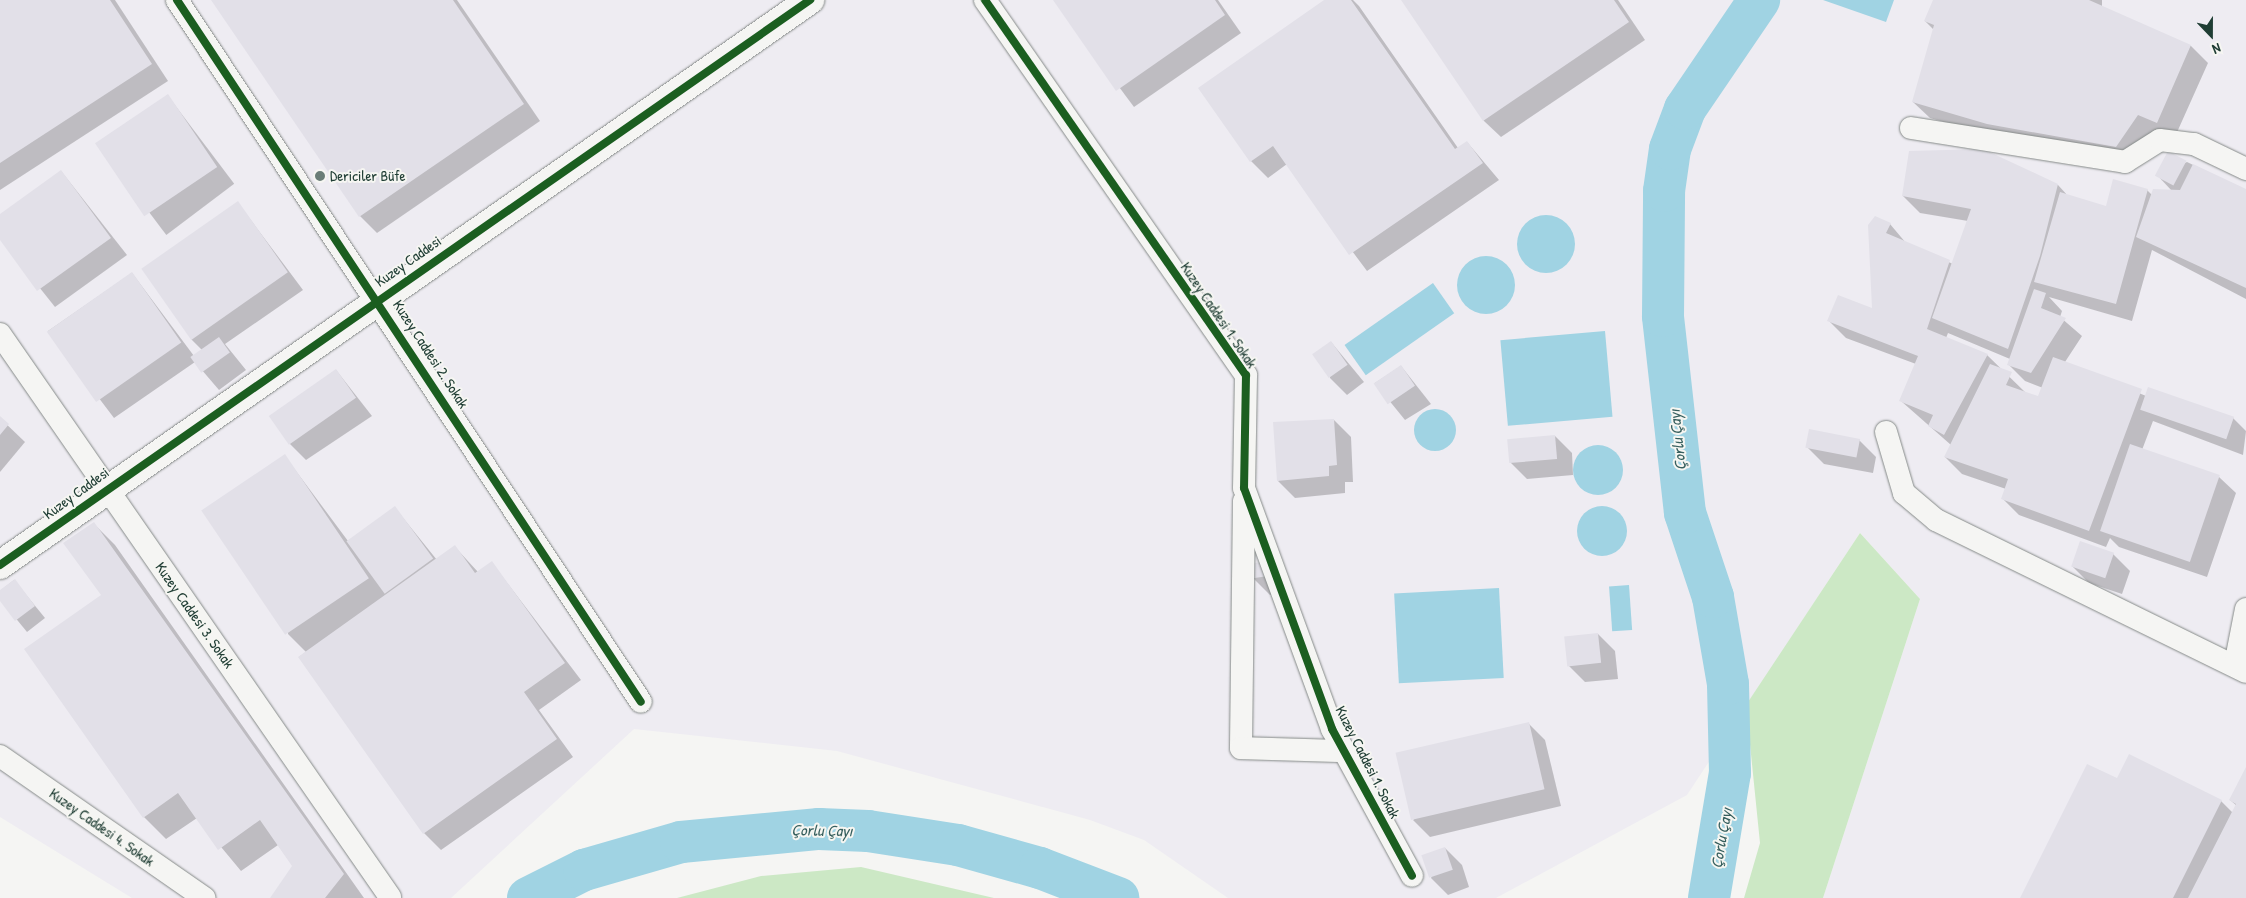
<!DOCTYPE html>
<html>
<head>
<meta charset="utf-8">
<style>
  body { margin:0 }
  #map { position:relative; width:2246px; height:898px; overflow:hidden; background:#f5f5f3; font-family:"Patrick Hand",sans-serif }
  div>[style] { position:absolute }
  .built>* { inset:0; background:#eeecf2 }
  .green>* { inset:0; background:#cce8c5 }
  .water>* { inset:0; background:#a0d3e3; transform-origin:0 0 }
  .round { border-radius:50% }
  .shadow>* { inset:0; background:#0003; transform-origin:0 0 }
  .river>* { height:42px; margin:-21px; padding:0 21px; transform-origin:21px; border-radius:21px; background:#a0d3e3 }
  .building>* { inset:0; background:#e2e0e8; transform-origin:0 0 }
  .roads { filter:drop-shadow(0 0 1px #858a88) drop-shadow(0 0 1px #858a88) }
  .street>* { height:22px; margin:-11px; padding:0 11px; transform-origin:11px; border-radius:11px; background:#f5f5f3 }
  .secondary>* { height:28px; margin:-14px; padding:0 14px; transform-origin:14px; border-radius:14px; background:#f5f5f3 }
  .cycleway>* { height:8px; margin:-4px; padding:0 4px; transform-origin:4px; border-radius:4px; background:#1b5e20 }
  .dots>* { width:14px; height:14px; translate:-50% -50%; box-sizing:border-box; border:2px solid #f6f6f2; border-radius:50% }
  span { translate:-50% -50%; white-space:nowrap; text-align:center; line-height:1.15; -webkit-text-stroke:4px #f6f6f2; paint-order:stroke }
  .poi-label { font-size:15px; color:#1f3d34 }
  .left { translate:0 -50%; text-align:left }
  .street-label { font-size:15px; color:#1f3d34 }
  .water-label { font-size:16px; color:#365f5e; font-style:italic }
  .north { position:absolute; left:2186px; top:10px; width:50px; height:50px; -webkit-text-stroke:4px #f6f6f2; paint-order:stroke; rotate:158deg; font-size:14px; font-weight:700; line-height:20px; text-align:center; color:#1f3d34 }
  .north::after { content:''; display:block; margin:auto; width:18px; height:22px; background:#1f3d34; clip-path:polygon(50% 0,100% 100%,50% 72%,0 100%) }
</style>
</head>
<body>
<div id="map">
  <div class="built">
    <div style="clip-path:polygon(0 0,2246px 0,2246px 898px,1823px 898px,1920px 599px,1860px 533px,1687px 795px,1496px 898px,1228px 898px,1144px 840px,1090px 820px,837px 751px,634px 729px,451px 898px,132px 898px,0 817px)"></div>
  </div>
  <div class="green">
    <div style="clip-path:polygon(1860px 533px,1920px 599px,1823px 898px,1744px 898px,1760px 843px,1746px 705px)"></div>
    <div style="clip-path:polygon(861px 867px,994px 898px,677px 898px,761px 876px)"></div>
  </div>
  <div class="water">
    <div style="clip-path:polygon(1823px 0,1894px 0,1886px 22px)"></div>
    <div class="round" style="left:1517px;top:215px;width:58px;height:58px"></div>
    <div class="round" style="left:1457px;top:256px;width:58px;height:58px"></div>
    <div style="left:1433px;top:283px;width:37px;height:108px;rotate:55deg"></div>
    <div style="left:1605px;top:331px;width:86px;height:105px;rotate:85deg"></div>
    <div class="round" style="left:1414px;top:409px;width:42px;height:42px"></div>
    <div class="round" style="left:1573px;top:445px;width:50px;height:50px"></div>
    <div class="round" style="left:1577px;top:506px;width:50px;height:50px"></div>
    <div style="left:1629px;top:585px;width:45px;height:20px;rotate:86deg"></div>
    <div style="left:1499px;top:588px;width:90px;height:105px;rotate:87deg"></div>
  </div>
  <div class="shadow">
    <div style="clip-path:polygon(0 0,115px 0,168px 81px,0 190px)"></div>
    <div style="clip-path:polygon(212px 0,457px 0,540px 121px,377px 233px,360px 216px)"></div>
    <div style="clip-path:polygon(1054px 0,1218px 0,1241px 33px,1134px 107px)"></div>
    <div style="clip-path:polygon(1327px 0,1353px 0,1359px 6px,1458px 148px,1467px 142px,1499px 180px,1367px 271px,1287px 164px,1268px 178px,1251px 161px)"></div>
    <div style="clip-path:polygon(1402px 0,1618px 0,1645px 40px,1501px 137px,1484px 121px)"></div>
    <div style="clip-path:polygon(1934px 0,2102px 0,2102px 7px,2191px 46px,2208px 63px,2174px 139px,2133px 164px,2005px 140px,1930px 118px,1913px 102px,1934px 30px,1925px 21px)"></div>
    <div style="left:168px;top:96px;width:110px;height:85px;rotate:53deg"></div>
    <div style="clip-path:polygon(evenodd,2187px 162px,2246px 190px,2246px 299px,2152px 250px,2132px 321px,2049px 297px,2062px 311px,2060px 317px,2082px 336px,2065px 362px,2146px 396px,2233px 418px,2246px 431px,2243px 455px,2153px 421px,2142px 450px,2219px 477px,2236px 493px,2207px 577px,2119px 547px,2110px 538px,2106px 547px,2019px 515px,2002px 498px,2006px 489px,1962px 474px,1945px 457px,1951px 445px,1901px 401px,1916px 364px,1846px 338px,1829px 321px,1873px 309px,1869px 225px,1890px 224px,1906px 243px,1953px 264px,1968px 221px,1920px 213px,1903px 196px,2058px 185px,2069px 197px,2107px 207px,2147px 190px,2152px 195px,2172px 191px,2157px 175px,2187px 162px,1948px 333px,2010px 359px,2008px 364px,2025px 381px,2043px 388px,2039px 398px,2026px 393px,1987px 355px,1946px 338px,1948px 333px)"></div>
    <div style="clip-path:polygon(61px 171px,127px 255px,55px 307px,0 238px,0 216px)"></div>
    <div style="clip-path:polygon(238px 203px,303px 290px,225px 344px,246px 370px,219px 390px,195px 362px,114px 418px,48px 331px,132px 273px,194px 356px,202px 350px,191px 339px)"></div>
    <div style="clip-path:polygon(1331px 342px,1364px 382px,1347px 395px,1330px 378px)"></div>
    <div style="clip-path:polygon(1401px 366px,1431px 404px,1405px 420px,1375px 383px)"></div>
    <div style="clip-path:polygon(336px 370px,372px 416px,306px 460px,289px 443px)"></div>
    <div style="clip-path:polygon(0 418px,25px 442px,0 472px)"></div>
    <div style="clip-path:polygon(1334px 420px,1351px 437px,1353px 482px,1345px 482px,1345px 493px,1295px 498px,1278px 481px)"></div>
    <div style="clip-path:polygon(1555px 436px,1572px 453px,1573px 475px,1527px 479px,1510px 462px)"></div>
    <div style="clip-path:polygon(1859px 440px,1876px 457px,1873px 473px,1824px 464px,1807px 447px)"></div>
    <div style="clip-path:polygon(284px 455px,348px 541px,395px 508px,437px 560px,455px 547px,478px 572px,492px 563px,581px 680px,539px 710px,573px 757px,441px 850px,424px 833px,299px 657px,306px 652px,288px 634px)"></div>
    <div style="clip-path:polygon(93px 523px,115px 545px,364px 898px,272px 898px,293px 866px,278px 845px,241px 871px,197px 818px,166px 839px,144px 817px,26px 649px,102px 596px)"></div>
    <div style="clip-path:polygon(2113px 554px,2130px 571px,2122px 594px,2089px 583px,2072px 566px)"></div>
    <div style="clip-path:polygon(1251px 565px,1286px 592px,1270px 595px,1253px 578px)"></div>
    <div style="clip-path:polygon(14px 580px,45px 618px,27px 632px,0 599px,0 591px)"></div>
    <div style="clip-path:polygon(1598px 634px,1615px 651px,1618px 679px,1585px 682px,1568px 665px)"></div>
    <div style="clip-path:polygon(1528px 723px,1545px 740px,1561px 806px,1430px 837px,1413px 820px)"></div>
    <div style="clip-path:polygon(2246px 769px,2246px 898px,2022px 898px,2117px 780px,2221px 801px,2233px 813px,2237px 806px,2230px 800px)"></div>
    <div style="clip-path:polygon(1445px 848px,1462px 865px,1469px 887px,1448px 895px,1431px 878px)"></div>
  </div>
  <div class="river">
    <div style="left:528px;top:898px;width:63px;rotate:-26.6deg"></div>
    <div style="left:584px;top:870px;width:101px;rotate:-16.1deg"></div>
    <div style="left:681px;top:842px;width:139px;rotate:-5.4deg"></div>
    <div style="left:819px;top:829px;width:49px;rotate:2.3deg"></div>
    <div style="left:868px;top:831px;width:91px;rotate:8.8deg"></div>
    <div style="left:958px;top:845px;width:85px;rotate:15.7deg"></div>
    <div style="left:1040px;top:868px;width:84px;rotate:21deg"></div>
    <div style="left:1709px;top:898px;width:127px;rotate:-80.5deg"></div>
    <div style="left:1730px;top:773px;width:89px;rotate:-91.3deg"></div>
    <div style="left:1728px;top:684px;width:88px;rotate:-99.8deg"></div>
    <div style="left:1713px;top:597px;width:89px;rotate:-108.4deg"></div>
    <div style="left:1685px;top:513px;width:198px;rotate:-96.4deg"></div>
    <div style="left:1663px;top:316px;width:125px;rotate:-89.5deg"></div>
    <div style="left:1664px;top:191px;width:42px;rotate:-81.9deg"></div>
    <div style="left:1670px;top:149px;width:43px;rotate:-69.4deg"></div>
    <div style="left:1685px;top:109px;width:132px;rotate:-55.8deg"></div>
  </div>
  <div class="building">
    <div style="clip-path:polygon(0 0,110px 0,152px 64px,0 163px)"></div>
    <div style="clip-path:polygon(211px 0,453px 0,524px 104px,359px 217px)"></div>
    <div style="clip-path:polygon(1053px 0,1215px 0,1225px 15px,1116px 91px)"></div>
    <div style="clip-path:polygon(1324px 0,1351px 0,1455px 149px,1467px 141px,1483px 163px,1349px 255px,1273px 146px,1250px 162px,1198px 88px)"></div>
    <div style="clip-path:polygon(1401px 0,1614px 0,1629px 22px,1483px 121px)"></div>
    <div style="clip-path:polygon(1933px 0,2089px 0,2191px 45px,2157px 123px,2138px 115px,2116px 147px,1987px 124px,1912px 102px,1934px 25px,1924px 21px)"></div>
    <div style="left:168px;top:94px;width:88px;height:88px;rotate:56deg"></div>
    <div style="clip-path:polygon(1983px 149px,2058px 184px,2040px 256px,2008px 349px,1932px 318px,1971px 209px,1902px 196px,1909px 151px)"></div>
    <div style="left:2168px;top:151px;width:21px;height:28px;rotate:28deg"></div>
    <div style="clip-path:polygon(2193px 164px,2246px 189px,2246px 288px,2136px 237px,2153px 189px,2180px 190px)"></div>
    <div style="clip-path:polygon(61px 170px,111px 238px,37px 291px,0 240px,0 214px)"></div>
    <div style="clip-path:polygon(2113px 179px,2148px 189px,2116px 304px,2034px 282px,2060px 192px,2106px 206px)"></div>
    <div style="left:238px;top:201px;width:87px;height:118px;rotate:55deg"></div>
    <div style="clip-path:polygon(1875px 216px,1891px 223px,1886px 233px,1950px 260px,1927px 329px,1988px 354px,1944px 435px,1928px 426px,1933px 415px,1899px 401px,1918px 356px,1827px 321px,1838px 295px,1872px 308px,1868px 225px)"></div>
    <div style="left:132px;top:272px;width:86px;height:104px;rotate:55deg"></div>
    <div style="clip-path:polygon(2034px 289px,2046px 293px,2041px 308px,2066px 318px,2031px 373px,2007px 365px)"></div>
    <div style="left:219px;top:337px;width:19px;height:35px;rotate:55deg"></div>
    <div style="left:1331px;top:341px;width:29px;height:23px;rotate:55deg"></div>
    <div style="clip-path:polygon(2053px 357px,2142px 389px,2089px 531px,2001px 499px,2008px 479px,1944px 457px,1990px 364px,2012px 372px,2006px 385px,2038px 396px)"></div>
    <div style="left:1401px;top:365px;width:25px;height:33px;rotate:56deg"></div>
    <div style="left:336px;top:369px;width:35px;height:82px;rotate:55deg"></div>
    <div style="left:2148px;top:387px;width:91px;height:24px;rotate:19deg"></div>
    <div style="clip-path:polygon(0 416px,9px 424px,0 435px)"></div>
    <div style="clip-path:polygon(1334px 419px,1337px 465px,1329px 466px,1329px 476px,1277px 481px,1273px 422px)"></div>
    <div style="left:1809px;top:429px;width:52px;height:19px;rotate:11deg"></div>
    <div style="left:1555px;top:435px;width:24px;height:48px;rotate:85deg"></div>
    <div style="left:2130px;top:444px;width:95px;height:92px;rotate:19deg"></div>
    <div style="left:285px;top:454px;width:150px;height:101px;rotate:56deg"></div>
    <div style="left:395px;top:506px;width:65px;height:60px;rotate:54deg"></div>
    <div style="clip-path:polygon(94px 522px,344px 874px,325px 898px,270px 898px,292px 866px,260px 820px,218px 850px,178px 793px,143px 818px,24px 649px,101px 595px,63px 543px)"></div>
    <div style="left:2080px;top:541px;width:36px;height:27px;rotate:19deg"></div>
    <div style="clip-path:polygon(455px 545px,475px 573px,492px 561px,565px 663px,524px 692px,557px 739px,423px 834px,298px 657px)"></div>
    <div style="left:1268px;top:561px;width:15px;height:19px;rotate:82deg"></div>
    <div style="clip-path:polygon(15px 579px,35px 606px,15px 621px,0 601px,0 590px)"></div>
    <div style="left:1598px;top:633px;width:30px;height:34px;rotate:84deg"></div>
    <div style="left:1529px;top:722px;width:69px;height:137px;rotate:77deg"></div>
    <div style="clip-path:polygon(2129px 754px,2222px 800px,2173px 898px,2020px 898px,2087px 764px,2117px 778px)"></div>
    <div style="clip-path:polygon(2246px 767px,2246px 898px,2188px 898px,2236px 804px,2229px 800px)"></div>
    <div style="left:1445px;top:847px;width:24px;height:25px;rotate:71deg"></div>
  </div>
  <div class="roads">
    <div class="street">
      <div style="left:177px;top:0;width:841px;rotate:56.54deg"></div>
      <div style="left:985px;top:0;width:457px;rotate:55.2deg"></div>
      <div style="left:1246px;top:375px;width:113px;rotate:91deg"></div>
      <div style="left:1244px;top:488px;width:257px;rotate:69.9deg"></div>
      <div style="left:1332px;top:729px;width:167px;rotate:61.4deg"></div>
      <div style="left:1911px;top:128px;width:217px;rotate:9deg"></div>
      <div style="left:2125px;top:162px;width:41px;rotate:-32.2deg"></div>
      <div style="left:2160px;top:140px;width:34px;rotate:7deg"></div>
      <div style="left:2194px;top:144px;width:58px;rotate:25.7deg"></div>
      <div style="left:0;top:334px;width:685px;rotate:55.29deg"></div>
      <div style="left:1886px;top:432px;width:64px;rotate:73.6deg"></div>
      <div style="left:1904px;top:493px;width:42px;rotate:40.2deg"></div>
      <div style="left:1936px;top:520px;width:345px;rotate:26.1deg"></div>
      <div style="left:1244px;top:501px;width:247px;rotate:90.7deg"></div>
      <div style="left:1241px;top:748px;width:103px;rotate:1.7deg"></div>
      <div style="left:2235px;top:665px;width:57px;rotate:-78.9deg"></div>
      <div style="left:0;top:756px;width:249px;rotate:34.8deg"></div>
    </div>
    <div class="secondary">
      <div style="left:0;top:565px;width:988px;rotate:-34.9deg"></div>
    </div>
  </div>
  <div class="cycleway">
    <div style="left:177px;top:0;width:841px;rotate:56.54deg"></div>
    <div style="left:985px;top:0;width:457px;rotate:55.2deg"></div>
    <div style="left:1246px;top:375px;width:113px;rotate:91deg"></div>
    <div style="left:1244px;top:488px;width:257px;rotate:69.9deg"></div>
    <div style="left:1332px;top:729px;width:167px;rotate:61.4deg"></div>
    <div style="left:0;top:565px;width:988px;rotate:-34.9deg"></div>
  </div>
  <div class="dots">
    <div style="left:320px;top:176px;background:#6a7d77"></div>
  </div>
  <div class="poi-label">
    <span class="left" style="left:330px;top:176px">Dericiler Büfe</span>
  </div>
  <div class="street-label">
    <span style="left:408px;top:261px;rotate:-35deg">Kuzey Caddesi</span>
    <span style="left:1219px;top:315px;rotate:56deg">Kuzey Caddesi 1. Sokak</span>
    <span style="left:431px;top:354px;rotate:57deg">Kuzey Caddesi 2. Sokak</span>
    <span style="left:76px;top:493px;rotate:-36deg">Kuzey Caddesi</span>
    <span style="left:195px;top:615px;rotate:55deg">Kuzey Caddesi 3. Sokak</span>
    <span style="left:1368px;top:762px;rotate:63deg">Kuzey Caddesi 1. Sokak</span>
    <span style="left:102px;top:827px;rotate:35deg">Kuzey Caddesi 4. Sokak</span>
  </div>
  <div class="water-label">
    <span style="left:1677px;top:440px;rotate:-96deg">Çorlu Çayı</span>
    <span style="left:822px;top:830px;rotate:1deg">Çorlu Çayı</span>
    <span style="left:1721px;top:838px;rotate:-80deg">Çorlu Çayı</span>
  </div>
  <div class="north">N</div>
</div>
</body>
</html>
